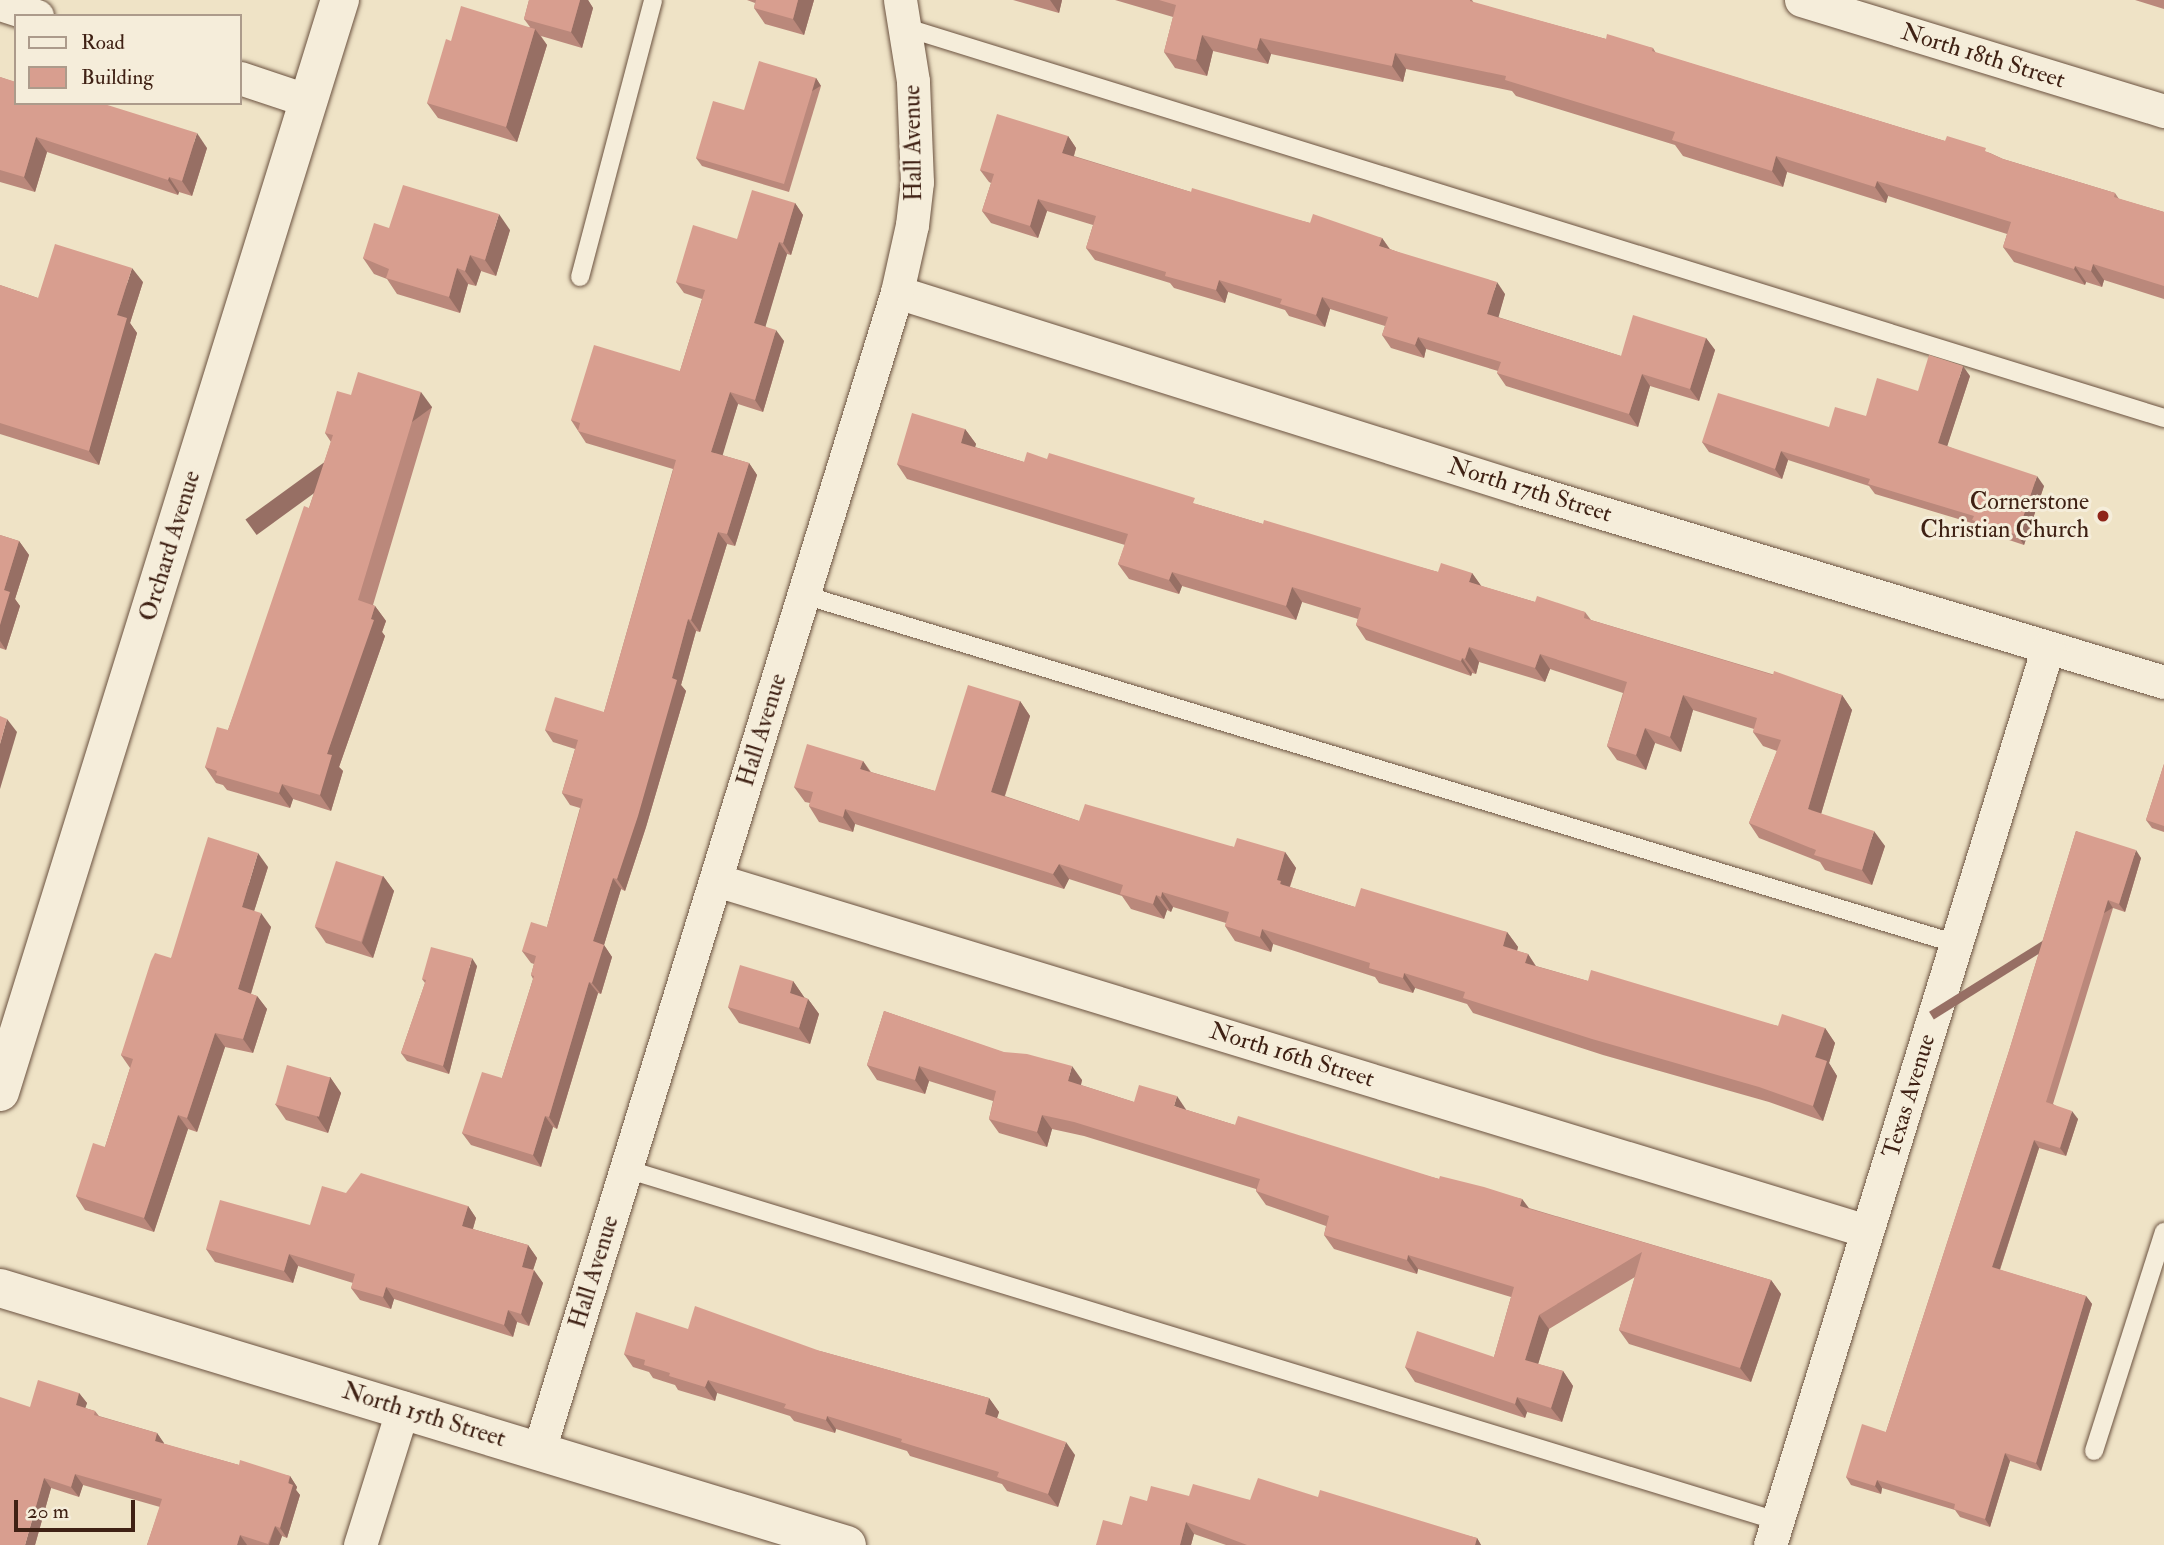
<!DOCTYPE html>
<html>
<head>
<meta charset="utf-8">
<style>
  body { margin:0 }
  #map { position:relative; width:2164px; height:1545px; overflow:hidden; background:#efe3c6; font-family:"IM FELL Double Pica",serif }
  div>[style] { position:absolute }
  .roads { filter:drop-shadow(0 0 2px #6b5240) drop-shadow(0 0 2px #6b5240) }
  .service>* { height:18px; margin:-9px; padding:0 9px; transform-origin:9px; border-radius:9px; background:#f5edda }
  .minor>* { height:33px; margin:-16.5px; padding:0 16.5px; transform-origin:16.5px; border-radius:16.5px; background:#f5edda }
  .tertiary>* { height:38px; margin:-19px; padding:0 19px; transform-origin:19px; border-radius:19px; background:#f5edda }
  .wall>* { inset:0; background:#ba887b }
  .shaded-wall>* { inset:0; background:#976f64; transform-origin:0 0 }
  .building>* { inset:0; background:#d89e8f; transform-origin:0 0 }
  .dots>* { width:19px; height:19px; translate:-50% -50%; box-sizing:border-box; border:4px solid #f5edda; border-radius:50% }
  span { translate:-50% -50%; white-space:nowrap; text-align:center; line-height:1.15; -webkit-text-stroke:6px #f5edda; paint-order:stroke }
  .street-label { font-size:24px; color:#3f2114 }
  .poi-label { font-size:24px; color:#3f2114 }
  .right { translate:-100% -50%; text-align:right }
  .legend { position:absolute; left:14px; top:14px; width:228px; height:91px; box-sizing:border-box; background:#f5edda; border:2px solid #ac9b8b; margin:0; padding:9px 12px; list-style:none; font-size:21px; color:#3f2114 }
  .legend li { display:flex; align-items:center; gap:14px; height:35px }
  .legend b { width:35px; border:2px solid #ac9b8b }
  .scale { position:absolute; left:14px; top:1500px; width:121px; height:32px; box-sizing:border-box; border:4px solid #3f2114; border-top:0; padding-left:9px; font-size:21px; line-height:24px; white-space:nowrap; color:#3f2114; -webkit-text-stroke:5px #f5edda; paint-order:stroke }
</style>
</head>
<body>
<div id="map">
  <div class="roads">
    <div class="service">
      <div style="left:904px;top:27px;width:1319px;rotate:17.24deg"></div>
      <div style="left:580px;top:277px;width:286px;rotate:-75.2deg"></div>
      <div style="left:804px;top:595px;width:1205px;rotate:16.84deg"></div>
      <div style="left:626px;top:1169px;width:1204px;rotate:17deg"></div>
      <div style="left:2094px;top:1451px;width:230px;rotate:-72.3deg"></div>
    </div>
    <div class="minor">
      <div style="left:1801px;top:0;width:380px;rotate:17deg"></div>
      <div style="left:0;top:4px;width:39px;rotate:18deg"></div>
      <div style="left:240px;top:78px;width:73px;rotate:18.4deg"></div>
      <div style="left:897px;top:292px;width:656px;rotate:17.47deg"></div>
      <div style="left:1523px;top:489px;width:669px;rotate:16.76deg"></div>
      <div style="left:716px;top:880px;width:1203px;rotate:16.96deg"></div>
      <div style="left:539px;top:1450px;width:1212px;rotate:-72.82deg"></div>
      <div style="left:897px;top:292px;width:69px;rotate:-77.4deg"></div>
      <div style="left:912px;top:225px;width:43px;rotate:-83.4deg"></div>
      <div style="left:917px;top:182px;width:101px;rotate:-92.3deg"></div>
      <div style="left:913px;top:81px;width:82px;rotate:-99.1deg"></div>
      <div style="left:360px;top:1545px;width:144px;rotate:-72.6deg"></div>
      <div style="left:1770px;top:1545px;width:940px;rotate:-72.8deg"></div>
    </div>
    <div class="tertiary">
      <div style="left:0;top:1092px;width:1144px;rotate:-72.71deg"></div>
      <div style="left:0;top:1288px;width:885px;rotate:16.88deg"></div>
    </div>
  </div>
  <div class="wall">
    <div style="clip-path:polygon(529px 0,588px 0,593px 8px,582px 48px,541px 36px,547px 45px,517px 142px,438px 118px,427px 103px,530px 27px,524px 19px)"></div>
    <div style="clip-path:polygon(747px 0,814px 0,804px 35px,765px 24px,754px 8px,755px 3px)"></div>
    <div style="clip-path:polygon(1013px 0,1062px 0,1059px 13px)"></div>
    <div style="clip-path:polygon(1115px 0,1472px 0,1474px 3px,1606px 39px,1653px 48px,1656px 53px,1945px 141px,1990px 153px,2003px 159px,2115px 193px,2119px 199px,2164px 212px,2164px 299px,2104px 280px,2102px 287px,2086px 282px,2085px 285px,2014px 262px,2003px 247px,2007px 234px,1888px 196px,1886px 203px,1787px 172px,1783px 187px,1683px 156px,1675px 145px,1516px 96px,1512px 91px,1406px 69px,1403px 82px,1271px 54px,1268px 64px,1213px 51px,1207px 76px,1175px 68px,1164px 52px,1173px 17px)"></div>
    <div style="clip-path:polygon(2135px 0,2164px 0,2164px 9px)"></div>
    <div style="clip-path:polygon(0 77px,207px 148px,192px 196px,179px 192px,178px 195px,47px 152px,35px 192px,0 182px)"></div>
    <div style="clip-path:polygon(816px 78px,821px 86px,789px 192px,702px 166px,696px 158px)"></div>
    <div style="clip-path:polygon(1068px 136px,1076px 148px,1074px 156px,1191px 192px,1310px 223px,1382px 238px,1390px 249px,1505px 294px,1498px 317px,1621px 356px,1706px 338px,1715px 350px,1699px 401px,1650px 386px,1638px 427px,1506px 386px,1497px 373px,1498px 371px,1426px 349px,1424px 358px,1391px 348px,1382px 335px,1385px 326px,1330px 309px,1325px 327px,1289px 316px,1285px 310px,1228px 292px,1225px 303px,1174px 288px,1170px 283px,1095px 260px,1086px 248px,1093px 225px,1047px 211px,1038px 238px,991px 223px,982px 211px,991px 183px,989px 182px,980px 170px)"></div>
    <div style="clip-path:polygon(795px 203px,803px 215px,791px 255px,787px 254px,765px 326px,784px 341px,763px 412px,738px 404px,722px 455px,749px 463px,757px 475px,735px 546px,727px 544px,700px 632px,696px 631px,681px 685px,686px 691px,646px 827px,625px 891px,621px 889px,604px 945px,612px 957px,601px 994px,598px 993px,557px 1129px,553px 1127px,541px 1167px,471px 1145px,462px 1133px,502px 1078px,533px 979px,531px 975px,534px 964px,531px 963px,522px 951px,547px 927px,580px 808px,570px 805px,562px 793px,575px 749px,553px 742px,545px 730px,604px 712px,673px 469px,586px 443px,571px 420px,680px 371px,702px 299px,684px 293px,676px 282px,737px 239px)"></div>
    <div style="clip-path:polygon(389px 228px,510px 230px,496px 276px,481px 271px,476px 286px,468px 284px,460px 313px,397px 294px,387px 279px,374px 274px,363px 258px)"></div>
    <div style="clip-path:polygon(143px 282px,130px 323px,137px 333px,99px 465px,0 434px,0 285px,38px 298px)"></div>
    <div style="clip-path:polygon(1970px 376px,1947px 446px,2044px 486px,2024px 545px,1979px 530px,1975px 524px,1875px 494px,1869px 486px,1788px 460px,1782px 479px,1709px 452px,1702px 442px,1829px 427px,1866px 416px,1918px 391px)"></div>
    <div style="clip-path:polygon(351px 395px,432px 407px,373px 605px,375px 606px,386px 621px,382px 632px,385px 636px,339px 767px,343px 771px,331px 811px,293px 799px,290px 808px,227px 790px,223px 785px,216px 783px,205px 767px,228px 730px,309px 508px,331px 442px,325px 433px)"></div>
    <div style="clip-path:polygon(965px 429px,976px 444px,975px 447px,1024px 462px,1199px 505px,1263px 524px,1438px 572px,1472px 573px,1481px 586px,1535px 602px,1585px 612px,1591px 620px,1842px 695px,1852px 710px,1821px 814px,1885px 846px,1872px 885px,1825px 870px,1820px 862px,1759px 838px,1749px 823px,1777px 751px,1763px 746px,1753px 732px,1754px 729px,1693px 710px,1681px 752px,1655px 743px,1646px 770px,1617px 760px,1607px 746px,1623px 693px,1550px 669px,1545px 682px,1479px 662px,1476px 674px,1472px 673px,1471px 676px,1366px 640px,1356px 625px,1358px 619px,1302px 602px,1296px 620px,1182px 586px,1179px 594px,1129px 579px,1118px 564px,1125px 545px,907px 479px,897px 464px)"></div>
    <div style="clip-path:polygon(0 535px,19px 541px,29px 555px,15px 599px,20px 606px,6px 650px,0 648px)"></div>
    <div style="clip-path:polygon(1020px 701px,1030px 716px,1005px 796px,1079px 821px,1234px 847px,1285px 852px,1296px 868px,1290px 887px,1355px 907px,1507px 932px,1518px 947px,1517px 951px,1528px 954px,1536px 966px,1588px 981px,1778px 1026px,1825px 1028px,1835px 1043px,1829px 1063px,1837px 1076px,1823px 1121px,1769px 1102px,1603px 1055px,1473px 1013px,1467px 1004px,1415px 988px,1413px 993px,1379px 983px,1375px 977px,1273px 944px,1271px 952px,1235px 941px,1225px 926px,1226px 923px,1173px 907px,1171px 912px,1167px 910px,1164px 919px,1131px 909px,1122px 896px,1069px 879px,1064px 889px,855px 824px,853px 832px,819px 822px,809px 806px,810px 803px,805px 802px,794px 787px,863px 761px,871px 772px,935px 791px)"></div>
    <div style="clip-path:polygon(2164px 764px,2164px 832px,2152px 828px,2146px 820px)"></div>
    <div style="clip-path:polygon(2076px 831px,2141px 858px,2125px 912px,2113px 908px,2053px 1104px,2078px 1119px,2066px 1156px,2039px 1148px,2000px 1270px,2086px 1296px,2092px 1304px,2041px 1471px,2010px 1461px,1990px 1527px,1960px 1517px,1955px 1510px,1882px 1488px,1881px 1494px,1851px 1485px,1846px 1477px,1886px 1432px,2009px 1051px)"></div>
    <div style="clip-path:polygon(268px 867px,254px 911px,271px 927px,251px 994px,257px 996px,267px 1009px,253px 1053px,225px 1047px,197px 1132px,188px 1129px,154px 1232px,85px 1210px,76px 1196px,105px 1147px,130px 1068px,121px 1055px,171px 958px)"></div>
    <div style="clip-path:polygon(383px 876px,394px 891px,373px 958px,326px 943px,315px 927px)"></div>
    <div style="clip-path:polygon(477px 966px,449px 1074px,407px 1061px,401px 1053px,425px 983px,422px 979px)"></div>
    <div style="clip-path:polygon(793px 981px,804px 997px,808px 999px,819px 1014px,810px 1044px,739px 1023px,728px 1007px)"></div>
    <div style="clip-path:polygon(884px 1011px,1082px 1080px,1081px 1085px,1134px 1102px,1187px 1110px,1235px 1125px,1439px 1179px,1522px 1199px,1529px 1208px,1771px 1280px,1781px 1294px,1751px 1382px,1629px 1344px,1619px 1330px,1635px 1277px,1549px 1329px,1538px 1364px,1563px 1371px,1573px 1386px,1562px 1422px,1527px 1412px,1525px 1418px,1415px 1382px,1405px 1367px,1494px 1357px,1511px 1297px,1418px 1269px,1417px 1274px,1334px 1249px,1324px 1235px,1326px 1226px,1266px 1205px,1256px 1191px,1256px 1189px,1084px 1136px,1052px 1129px,1047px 1147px,999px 1133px,989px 1119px,993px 1101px,929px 1081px,925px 1094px,877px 1080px,867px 1065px)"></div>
    <div style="clip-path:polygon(330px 1077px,341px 1093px,328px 1133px,286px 1120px,275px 1104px)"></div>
    <div style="clip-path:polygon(468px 1206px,476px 1218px,473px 1229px,528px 1245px,537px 1258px,533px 1270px,543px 1283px,529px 1326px,517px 1322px,513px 1337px,394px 1299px,391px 1309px,360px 1300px,351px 1288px,353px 1283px,298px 1266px,293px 1283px,215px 1262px,206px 1249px,310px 1225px)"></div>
    <div style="clip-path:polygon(688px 1329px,820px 1351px,989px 1398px,999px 1412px,997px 1418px,1075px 1455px,1058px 1507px,1007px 1491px,1002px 1484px,910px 1456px,907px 1451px,836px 1429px,835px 1433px,794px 1421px,790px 1416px,717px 1393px,715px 1401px,678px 1390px,675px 1385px,653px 1378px,649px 1372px,633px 1367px,624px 1354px)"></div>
    <div style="clip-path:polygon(79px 1393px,87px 1403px,85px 1408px,95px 1411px,99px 1416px,157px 1433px,164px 1444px,239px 1465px,290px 1476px,297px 1487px,296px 1490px,300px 1495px,287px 1538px,282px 1536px,279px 1545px,147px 1545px,160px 1507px,83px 1485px,79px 1497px,51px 1488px,35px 1545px,30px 1407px)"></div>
    <div style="clip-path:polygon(1189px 1496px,1250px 1500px,1318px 1497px,1477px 1538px,1481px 1545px,1226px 1545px,1194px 1534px,1191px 1545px,1096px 1545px,1122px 1525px,1147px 1501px)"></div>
  </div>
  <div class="shaded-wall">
    <div style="clip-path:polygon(580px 0,588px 0,593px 8px,582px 48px,571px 32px)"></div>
    <div style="clip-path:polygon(798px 0,814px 0,804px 35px,793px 19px)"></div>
    <div style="clip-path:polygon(1050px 0,1062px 0,1059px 13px)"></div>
    <div style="clip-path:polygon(535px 29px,547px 45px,517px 142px,506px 127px)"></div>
    <div style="clip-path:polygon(1202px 35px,1213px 51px,1207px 76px,1196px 60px)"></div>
    <div style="clip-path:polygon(1260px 38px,1271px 54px,1268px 64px,1257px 49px)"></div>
    <div style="clip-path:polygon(1395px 53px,1406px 69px,1403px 82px,1392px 66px)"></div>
    <div style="left:816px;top:78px;width:9px;height:111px;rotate:58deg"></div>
    <div style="clip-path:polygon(197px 133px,207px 148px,192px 196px,182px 181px)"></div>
    <div style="clip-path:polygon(1068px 136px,1076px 148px,1071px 165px,1062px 153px)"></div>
    <div style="clip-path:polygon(36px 137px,47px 152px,35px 192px,24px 177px)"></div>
    <div style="clip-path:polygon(1776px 156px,1787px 172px,1783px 187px,1772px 171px)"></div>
    <div style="clip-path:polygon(169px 177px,179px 192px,178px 195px,168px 180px)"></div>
    <div style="clip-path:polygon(1877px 181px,1888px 196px,1886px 203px,1875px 187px)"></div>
    <div style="clip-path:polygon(1038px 199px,1047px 211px,1038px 238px,1030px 226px)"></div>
    <div style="clip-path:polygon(795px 203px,803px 215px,791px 255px,783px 243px)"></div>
    <div style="clip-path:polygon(499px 214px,510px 230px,496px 276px,485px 260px)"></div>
    <div style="clip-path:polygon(1382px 238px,1390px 250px,1379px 246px)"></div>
    <div style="clip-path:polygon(779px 242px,787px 254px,763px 335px,754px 323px)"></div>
    <div style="clip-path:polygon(470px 255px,481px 271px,476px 286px,465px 271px)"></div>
    <div style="clip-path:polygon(2093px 264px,2104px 280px,2102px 287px,2091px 271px)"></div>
    <div style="clip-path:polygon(2075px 266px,2086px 282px,2085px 285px,2074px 269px)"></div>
    <div style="clip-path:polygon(132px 268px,143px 282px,130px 323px,137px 333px,99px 465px,89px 451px,117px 315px)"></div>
    <div style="clip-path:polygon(457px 268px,468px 284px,460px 313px,449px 297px)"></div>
    <div style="clip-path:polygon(1219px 280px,1228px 292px,1225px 303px,1216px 290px)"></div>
    <div style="clip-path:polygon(1497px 282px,1505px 294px,1496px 326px,1487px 314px)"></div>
    <div style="clip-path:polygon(1322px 297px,1330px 309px,1325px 327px,1316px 315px)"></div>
    <div style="clip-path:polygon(776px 330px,784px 341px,763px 412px,755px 400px)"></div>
    <div style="clip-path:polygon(1418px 337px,1426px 349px,1424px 358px,1415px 345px)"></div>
    <div style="clip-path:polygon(1706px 338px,1715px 350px,1699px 401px,1690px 389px)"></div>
    <div style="clip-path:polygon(1963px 366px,1970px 376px,1945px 453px,1938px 443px)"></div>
    <div style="clip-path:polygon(1642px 374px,1650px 386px,1638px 427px,1629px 414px)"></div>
    <div style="left:421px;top:392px;width:19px;height:217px;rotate:54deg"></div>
    <div style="clip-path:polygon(730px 392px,738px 404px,720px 464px,711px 452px)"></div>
    <div style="clip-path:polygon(965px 429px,976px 444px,972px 458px,961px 443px)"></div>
    <div style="clip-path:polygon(1781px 451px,1788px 460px,1782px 479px,1775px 469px)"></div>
    <div style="clip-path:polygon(749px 463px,757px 475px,735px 546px,727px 534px)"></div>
    <div style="clip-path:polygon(2037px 476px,2044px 486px,2024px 545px,2017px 535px)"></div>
    <div style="clip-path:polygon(718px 532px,727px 544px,700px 632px,691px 620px)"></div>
    <div style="clip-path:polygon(19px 541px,29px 555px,15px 599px,20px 606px,6px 650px,0 641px,0 625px,4px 590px)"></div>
    <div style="clip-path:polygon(1172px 572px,1182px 586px,1179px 594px,1169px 580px)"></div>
    <div style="clip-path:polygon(1472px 573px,1482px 587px,1469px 582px)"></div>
    <div style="clip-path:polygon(1292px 587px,1302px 602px,1296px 620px,1286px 606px)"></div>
    <div style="clip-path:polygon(375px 606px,386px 621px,382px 632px,385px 636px,339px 767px,343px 771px,331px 811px,320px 795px,327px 754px)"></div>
    <div style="clip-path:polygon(688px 619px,696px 631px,681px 685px,686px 691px,646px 827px,625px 891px,617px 879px)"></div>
    <div style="clip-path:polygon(1469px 647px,1479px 662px,1476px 674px,1465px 659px)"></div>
    <div style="clip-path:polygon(1540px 654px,1550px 669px,1545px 682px,1535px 668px)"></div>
    <div style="clip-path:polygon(1462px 658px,1472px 673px,1471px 676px,1461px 661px)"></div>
    <div style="clip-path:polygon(1683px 695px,1693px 710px,1681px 752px,1670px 737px)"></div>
    <div style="clip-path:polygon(1842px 695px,1852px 710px,1818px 824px,1808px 809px)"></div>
    <div style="clip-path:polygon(1020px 701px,1030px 716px,1001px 807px,991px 792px)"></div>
    <div style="clip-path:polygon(7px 719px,17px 732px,0 789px,0 744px)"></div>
    <div style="clip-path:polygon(1645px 728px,1655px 743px,1646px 770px,1636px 755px)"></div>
    <div style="clip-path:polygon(863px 761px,873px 777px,860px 769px)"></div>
    <div style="clip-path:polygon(282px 784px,293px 799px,290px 808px,279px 793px)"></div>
    <div style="clip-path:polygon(845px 809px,855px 824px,853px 832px,843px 817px)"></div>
    <div style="clip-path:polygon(1874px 831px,1885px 846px,1872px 885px,1862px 870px)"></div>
    <div style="clip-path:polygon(2136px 850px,2141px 858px,2125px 912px,2119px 904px)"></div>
    <div style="clip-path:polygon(1285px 852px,1296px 868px,1288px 891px,1277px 880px)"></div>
    <div style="clip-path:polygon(258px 853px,268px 867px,251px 921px,242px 907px)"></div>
    <div style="clip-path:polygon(1059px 864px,1069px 879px,1064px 889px,1053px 874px)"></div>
    <div style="clip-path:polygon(383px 876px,394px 891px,373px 958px,362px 943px)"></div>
    <div style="clip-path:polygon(613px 878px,621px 889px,604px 945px,612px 957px,601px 994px,592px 983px,593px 941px)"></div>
    <div style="clip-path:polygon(1162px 892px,1173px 907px,1171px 912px,1161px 897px)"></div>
    <div style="clip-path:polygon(1156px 895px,1167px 910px,1164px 919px,1153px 904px)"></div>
    <div style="left:2108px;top:900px;width:9px;height:211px;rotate:58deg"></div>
    <div style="clip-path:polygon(261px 913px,271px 927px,248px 1003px,238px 989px)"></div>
    <div style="clip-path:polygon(1262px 929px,1273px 944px,1271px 952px,1260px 937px)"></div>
    <div style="clip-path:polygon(1507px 932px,1518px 947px,1514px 961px,1503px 946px)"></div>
    <div style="clip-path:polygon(1528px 954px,1538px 970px,1525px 963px)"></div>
    <div style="clip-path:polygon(472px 958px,477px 966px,449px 1074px,443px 1066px)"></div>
    <div style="clip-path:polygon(1404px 973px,1415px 988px,1413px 993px,1403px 978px)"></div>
    <div style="clip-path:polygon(793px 981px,804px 997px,801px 1009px,790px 993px)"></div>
    <div style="clip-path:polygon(589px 982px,598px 993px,557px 1129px,549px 1117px)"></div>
    <div style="clip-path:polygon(257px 996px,267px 1009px,253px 1053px,243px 1039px)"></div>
    <div style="clip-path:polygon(808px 999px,819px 1014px,810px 1044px,799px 1028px)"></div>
    <div style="clip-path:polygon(1825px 1028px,1835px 1043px,1829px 1063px,1837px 1076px,1823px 1121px,1813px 1106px,1815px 1057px)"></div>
    <div style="clip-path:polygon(215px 1033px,225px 1047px,197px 1132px,187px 1118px)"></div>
    <div style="clip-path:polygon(919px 1066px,929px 1081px,925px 1094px,915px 1080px)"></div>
    <div style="clip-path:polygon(1072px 1066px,1082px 1080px,1078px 1096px,1068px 1081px)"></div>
    <div style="clip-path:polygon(330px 1077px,341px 1093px,328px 1133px,317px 1117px)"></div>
    <div style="clip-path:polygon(1177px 1096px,1187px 1111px,1174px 1106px)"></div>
    <div style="clip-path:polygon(2072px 1111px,2078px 1119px,2066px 1156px,2060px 1148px)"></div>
    <div style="clip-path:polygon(178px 1115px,188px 1129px,154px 1232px,144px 1218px)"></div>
    <div style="clip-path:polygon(1042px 1115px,1052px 1129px,1047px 1147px,1037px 1132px)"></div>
    <div style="clip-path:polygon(545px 1116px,553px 1127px,541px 1167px,533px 1155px)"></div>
    <div style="clip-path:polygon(2034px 1140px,2039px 1148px,1998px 1275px,1992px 1267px)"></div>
    <div style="clip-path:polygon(1522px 1199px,1532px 1213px,1520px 1206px)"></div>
    <div style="clip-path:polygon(468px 1206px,476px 1218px,470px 1238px,462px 1226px)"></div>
    <div style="clip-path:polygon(528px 1245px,537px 1258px,530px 1279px,522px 1267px)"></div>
    <div style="clip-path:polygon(289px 1254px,298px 1266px,293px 1283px,284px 1271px)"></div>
    <div style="clip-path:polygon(1408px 1255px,1418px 1269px,1417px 1274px,1407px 1260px)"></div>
    <div style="clip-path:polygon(534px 1270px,543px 1283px,529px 1326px,521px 1314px)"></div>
    <div style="clip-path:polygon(1771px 1280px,1781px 1294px,1751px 1382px,1740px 1368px)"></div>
    <div style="clip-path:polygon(386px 1287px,394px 1299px,391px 1309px,383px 1297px)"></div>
    <div style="clip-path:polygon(2086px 1296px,2092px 1304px,2041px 1471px,2036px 1463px)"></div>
    <div style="clip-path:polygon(508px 1310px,517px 1322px,513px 1337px,504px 1325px)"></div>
    <div style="clip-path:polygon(1539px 1315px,1549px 1329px,1535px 1374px,1525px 1360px)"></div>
    <div style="clip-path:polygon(1563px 1371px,1573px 1386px,1562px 1422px,1551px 1408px)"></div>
    <div style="clip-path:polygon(708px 1380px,717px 1393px,715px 1401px,705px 1387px)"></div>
    <div style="clip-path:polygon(79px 1393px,87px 1403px,83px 1415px,76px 1405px)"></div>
    <div style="clip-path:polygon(1517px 1397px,1527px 1412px,1525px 1418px,1515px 1404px)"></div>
    <div style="clip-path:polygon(989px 1398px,999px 1412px,994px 1427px,985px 1414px)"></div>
    <div style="clip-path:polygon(827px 1416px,836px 1429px,835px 1433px,826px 1420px)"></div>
    <div style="clip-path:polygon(157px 1433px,164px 1443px,162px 1452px,155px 1441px)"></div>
    <div style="clip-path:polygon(1066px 1442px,1075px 1455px,1058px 1507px,1048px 1494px)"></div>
    <div style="clip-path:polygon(2005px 1453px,2010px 1461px,1990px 1527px,1985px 1519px)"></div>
    <div style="clip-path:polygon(75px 1474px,83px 1485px,79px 1497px,71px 1487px)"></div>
    <div style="clip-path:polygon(290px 1476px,297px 1487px,296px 1490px,300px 1495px,287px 1538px,280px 1528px)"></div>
    <div style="clip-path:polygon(44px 1478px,51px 1488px,35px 1545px,25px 1545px)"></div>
    <div style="clip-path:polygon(1877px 1480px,1882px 1488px,1881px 1494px,1875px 1486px)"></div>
    <div style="clip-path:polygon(1186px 1522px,1194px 1534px,1191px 1545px,1180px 1545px)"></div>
    <div style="clip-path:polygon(275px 1526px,282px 1536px,279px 1545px,269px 1545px)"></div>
    <div style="clip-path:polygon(240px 1535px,247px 1545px,237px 1545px)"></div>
    <div style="clip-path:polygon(1477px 1538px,1481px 1545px,1475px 1545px)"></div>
  </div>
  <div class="building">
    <div style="clip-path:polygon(529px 0,580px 0,571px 32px,524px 19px)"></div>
    <div style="clip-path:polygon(756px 0,798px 0,793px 19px,754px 8px)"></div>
    <div style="clip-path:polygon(1159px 0,1470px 0,1470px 1px,1606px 39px,1607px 34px,1653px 48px,1652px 51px,1945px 141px,1947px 136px,1986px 148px,1985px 151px,2003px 159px,2115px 193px,2114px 197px,2164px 212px,2164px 286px,2093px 264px,2091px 271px,2075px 266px,2074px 269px,2003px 247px,2011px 222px,1877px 181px,1875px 187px,1776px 156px,1772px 171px,1672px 140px,1675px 132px,1505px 80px,1506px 76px,1395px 53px,1392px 66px,1260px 38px,1257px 49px,1202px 35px,1196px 60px,1164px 52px,1176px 5px)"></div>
    <div style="clip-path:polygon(461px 6px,535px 29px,506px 127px,427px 103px,446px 39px,451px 41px)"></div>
    <div style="clip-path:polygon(759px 61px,816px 78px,784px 184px,696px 158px,713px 101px,744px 110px)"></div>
    <div style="clip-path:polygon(0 77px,16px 82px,16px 103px,101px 103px,197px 133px,182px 181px,169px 177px,168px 180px,36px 137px,24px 177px,0 170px)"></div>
    <div style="clip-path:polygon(997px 114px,1068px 136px,1062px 153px,1191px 192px,1192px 188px,1310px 223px,1313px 214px,1382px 238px,1379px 246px,1497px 282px,1487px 314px,1621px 356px,1633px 315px,1706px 338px,1690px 389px,1642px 374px,1629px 414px,1497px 373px,1501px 362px,1418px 337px,1415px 345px,1382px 335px,1388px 317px,1322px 297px,1316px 315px,1280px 304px,1282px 299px,1219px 280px,1216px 290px,1165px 276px,1166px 272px,1086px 248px,1096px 216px,1038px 199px,1030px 226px,982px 211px,994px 174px,980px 170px)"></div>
    <div style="clip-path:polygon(403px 185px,499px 214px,485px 260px,470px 255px,465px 271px,457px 268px,449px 297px,386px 278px,389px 269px,363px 258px,374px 223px,389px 228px)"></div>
    <div style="clip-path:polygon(752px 190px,795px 203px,783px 243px,779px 242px,754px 323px,776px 330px,755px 400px,730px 392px,711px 452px,749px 463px,727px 534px,718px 532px,691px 620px,688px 619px,672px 678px,677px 680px,638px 816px,617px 879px,613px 878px,593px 941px,604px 945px,592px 983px,589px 982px,549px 1117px,545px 1116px,533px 1155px,462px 1133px,482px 1072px,502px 1078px,534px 976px,531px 975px,536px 956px,522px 951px,531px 922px,547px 927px,583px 799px,562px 793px,578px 740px,545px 730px,555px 697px,604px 712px,676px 460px,578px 431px,580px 423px,571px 420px,594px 345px,680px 371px,705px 290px,676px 282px,693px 225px,737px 239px)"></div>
    <div style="clip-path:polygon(55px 244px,132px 268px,117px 315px,127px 318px,89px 451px,0 423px,0 285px,38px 298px)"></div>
    <div style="clip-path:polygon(1929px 355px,1963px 366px,1938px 443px,2037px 476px,2017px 535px,1972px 520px,1974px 516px,1868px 484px,1870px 479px,1781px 451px,1775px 469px,1702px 442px,1718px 393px,1829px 427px,1835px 407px,1866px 416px,1877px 378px,1918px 391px)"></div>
    <div style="clip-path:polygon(358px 372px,421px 392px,358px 600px,375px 606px,371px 619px,374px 620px,327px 754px,332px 755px,320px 795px,282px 784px,279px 793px,216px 775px,217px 771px,205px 767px,217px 727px,228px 730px,304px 506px,309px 508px,333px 435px,325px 433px,337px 391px,351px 395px)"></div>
    <div style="clip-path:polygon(912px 413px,965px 429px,961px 443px,1024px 462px,1027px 452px,1047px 459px,1049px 453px,1195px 498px,1193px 503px,1263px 524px,1264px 520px,1438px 572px,1441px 563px,1472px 573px,1469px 582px,1535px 602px,1537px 596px,1585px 612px,1584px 618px,1773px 675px,1774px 671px,1842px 695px,1808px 809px,1874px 831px,1862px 870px,1814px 855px,1816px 850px,1749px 823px,1781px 740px,1753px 732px,1757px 718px,1683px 695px,1670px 737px,1645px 728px,1636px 755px,1607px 746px,1627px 682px,1540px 654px,1535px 668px,1469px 647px,1465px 659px,1462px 658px,1461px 661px,1356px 625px,1361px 608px,1292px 587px,1286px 606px,1172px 572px,1169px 580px,1118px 564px,1128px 534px,897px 464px)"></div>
    <div style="clip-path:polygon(0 535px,19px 541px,4px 590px,10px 592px,0 625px)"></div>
    <div style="clip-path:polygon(968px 685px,1020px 701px,991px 792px,1079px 821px,1085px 804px,1234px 847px,1237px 838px,1285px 852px,1277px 880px,1281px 881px,1280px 884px,1355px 907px,1361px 888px,1507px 932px,1503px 946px,1528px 954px,1525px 963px,1588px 981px,1591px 970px,1778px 1026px,1782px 1014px,1825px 1028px,1815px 1057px,1827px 1061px,1813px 1106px,1759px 1087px,1592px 1039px,1463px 998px,1465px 992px,1404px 973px,1403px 978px,1369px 968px,1370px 963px,1262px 929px,1260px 937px,1225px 926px,1229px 912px,1162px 892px,1161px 897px,1156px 895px,1153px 904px,1120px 894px,1123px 885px,1059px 864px,1053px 874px,845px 809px,843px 817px,809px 806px,813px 792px,794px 787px,807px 744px,863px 761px,860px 769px,935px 791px)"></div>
    <div style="clip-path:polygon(0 716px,7px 719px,0 744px)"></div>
    <div style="clip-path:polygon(2164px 764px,2164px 826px,2146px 820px)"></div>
    <div style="clip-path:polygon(2076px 831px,2136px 850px,2119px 904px,2108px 900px,2046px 1102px,2072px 1111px,2060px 1148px,2034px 1140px,1992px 1267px,2086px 1296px,2036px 1463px,2005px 1453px,1985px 1519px,1954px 1509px,1955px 1504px,1877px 1480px,1875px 1486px,1846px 1477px,1862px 1424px,1886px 1432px,2009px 1051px)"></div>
    <div style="clip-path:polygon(208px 837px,258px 853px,242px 907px,261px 913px,238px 989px,257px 996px,243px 1039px,215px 1033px,187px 1118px,178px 1115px,144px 1218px,76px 1196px,93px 1143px,105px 1147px,133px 1059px,121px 1055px,151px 961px,155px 953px,171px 958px)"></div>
    <div style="left:336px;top:861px;width:49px;height:69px;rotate:18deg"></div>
    <div style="clip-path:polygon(431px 947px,472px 958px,443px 1066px,401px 1053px,426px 980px,422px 979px)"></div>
    <div style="clip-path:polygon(740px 965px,793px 981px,790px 993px,808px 999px,799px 1028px,728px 1007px)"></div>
    <div style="clip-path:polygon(884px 1011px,1004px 1052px,1027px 1054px,1072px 1066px,1068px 1081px,1134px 1102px,1139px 1085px,1177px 1096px,1174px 1106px,1235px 1125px,1238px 1116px,1439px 1179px,1440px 1176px,1484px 1187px,1522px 1199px,1520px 1206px,1771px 1280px,1740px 1368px,1619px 1330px,1642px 1252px,1539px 1315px,1525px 1360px,1563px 1371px,1551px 1408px,1517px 1397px,1515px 1404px,1405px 1367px,1417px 1331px,1494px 1357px,1514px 1287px,1408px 1255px,1407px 1260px,1324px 1235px,1329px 1216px,1256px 1191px,1260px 1179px,1074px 1122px,1042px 1115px,1037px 1132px,989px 1119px,996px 1091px,919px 1066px,915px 1080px,867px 1065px)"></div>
    <div style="left:287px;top:1065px;width:45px;height:41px;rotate:16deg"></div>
    <div style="clip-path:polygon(361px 1173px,468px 1206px,462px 1226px,528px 1245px,522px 1267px,534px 1270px,521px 1314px,508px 1310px,504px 1325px,386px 1287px,383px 1297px,351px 1288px,355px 1274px,289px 1254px,284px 1271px,206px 1249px,220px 1200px,310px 1225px,322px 1186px,346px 1193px)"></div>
    <div style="clip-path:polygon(695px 1306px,820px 1351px,989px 1398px,985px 1414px,1066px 1442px,1048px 1494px,997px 1477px,999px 1472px,901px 1442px,902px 1439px,827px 1416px,826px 1420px,784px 1408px,786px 1404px,708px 1380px,705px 1387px,669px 1376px,670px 1373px,644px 1365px,645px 1360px,624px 1354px,636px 1312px,688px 1329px)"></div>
    <div style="clip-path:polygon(38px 1380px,79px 1393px,76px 1405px,95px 1411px,94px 1415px,157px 1433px,155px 1441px,239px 1465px,240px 1460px,290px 1476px,288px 1483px,293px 1485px,280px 1528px,275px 1526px,268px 1544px,240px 1535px,237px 1545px,147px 1545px,162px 1499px,75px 1474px,71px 1487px,44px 1478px,25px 1545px,0 1545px,0 1397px,30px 1407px)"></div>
    <div style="clip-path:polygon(1258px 1478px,1318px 1497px,1320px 1490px,1477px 1538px,1475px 1545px,1247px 1545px,1186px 1522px,1180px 1545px,1096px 1545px,1103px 1520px,1122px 1525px,1130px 1496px,1147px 1501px,1151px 1486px,1189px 1496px,1193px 1484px,1250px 1500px)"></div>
  </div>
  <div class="dots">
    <div style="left:2103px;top:516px;background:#8f2418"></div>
  </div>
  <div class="street-label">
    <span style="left:1983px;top:56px;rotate:17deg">North 18th Street</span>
    <span style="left:913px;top:143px;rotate:-91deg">Hall Avenue</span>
    <span style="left:1530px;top:490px;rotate:17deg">North 17th Street</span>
    <span style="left:170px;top:546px;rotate:-73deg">Orchard Avenue</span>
    <span style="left:762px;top:730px;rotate:-73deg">Hall Avenue</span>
    <span style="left:1292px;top:1055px;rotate:17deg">North 16th Street</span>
    <span style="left:1909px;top:1096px;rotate:-73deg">Texas Avenue</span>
    <span style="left:594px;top:1272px;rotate:-73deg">Hall Avenue</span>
    <span style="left:424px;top:1415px;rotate:17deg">North 15th Street</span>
  </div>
  <div class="poi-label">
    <span class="right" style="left:2089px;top:516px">Cornerstone<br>Christian Church</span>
  </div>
  <ul class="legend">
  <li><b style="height:9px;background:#f5edda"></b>Road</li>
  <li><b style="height:19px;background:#d89e8f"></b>Building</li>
  </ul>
  <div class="scale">20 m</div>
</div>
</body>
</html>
